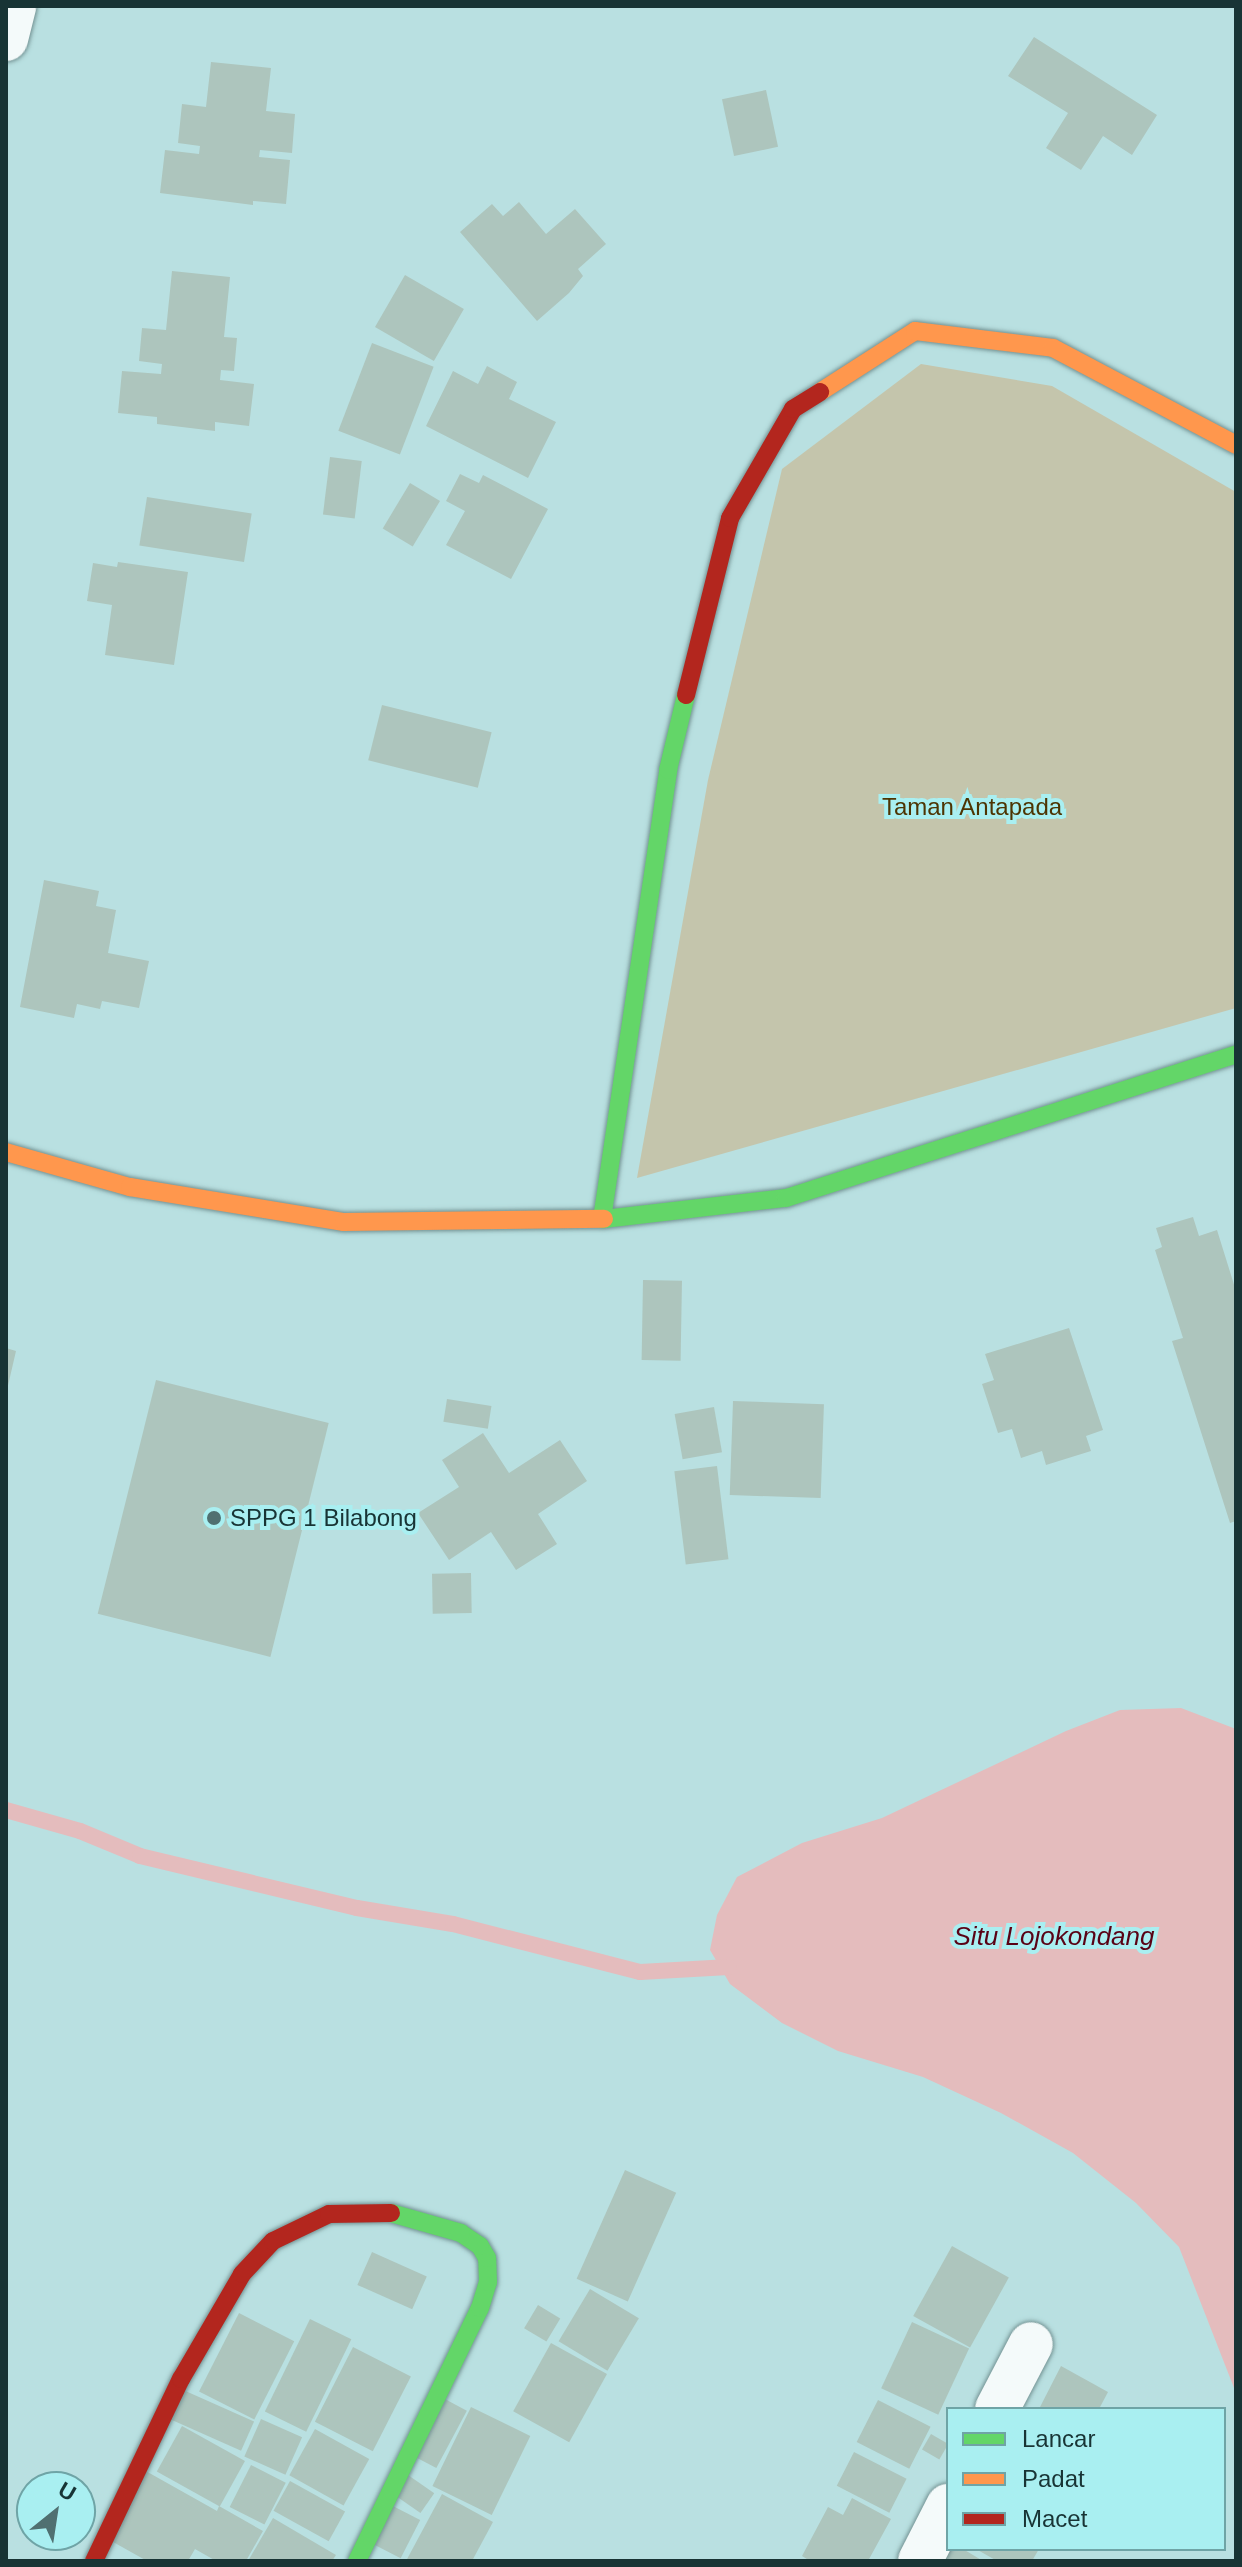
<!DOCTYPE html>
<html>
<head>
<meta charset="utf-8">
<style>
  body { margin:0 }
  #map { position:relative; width:1242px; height:2567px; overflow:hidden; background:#b9e0e1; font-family:Helvetica,sans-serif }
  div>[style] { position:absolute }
  .green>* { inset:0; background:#c4c5ac }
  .water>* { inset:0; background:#e4bcbd }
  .stream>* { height:16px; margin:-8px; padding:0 8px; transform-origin:8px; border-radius:8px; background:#e4bcbd }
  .building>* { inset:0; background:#adc5bd; transform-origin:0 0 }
  .roads { filter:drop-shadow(0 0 2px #739293) drop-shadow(0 0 2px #739293) }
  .street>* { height:44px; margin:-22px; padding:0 22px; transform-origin:22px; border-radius:22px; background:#f4fafa }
  .fast>* { height:18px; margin:-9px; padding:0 9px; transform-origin:9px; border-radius:9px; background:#63d668 }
  .slow>* { height:18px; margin:-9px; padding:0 9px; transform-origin:9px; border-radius:9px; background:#ff974d }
  .jam>* { height:18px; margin:-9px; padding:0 9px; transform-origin:9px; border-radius:9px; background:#b3261e }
  .dots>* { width:22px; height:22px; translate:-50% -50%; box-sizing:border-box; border:4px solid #a9eff1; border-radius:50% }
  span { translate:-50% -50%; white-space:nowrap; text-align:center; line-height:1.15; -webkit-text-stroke:8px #a9eff1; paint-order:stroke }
  .park-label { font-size:24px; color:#4d3403 }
  .poi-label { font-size:24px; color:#183435 }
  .left { translate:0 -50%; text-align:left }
  .water-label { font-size:26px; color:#590215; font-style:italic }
  .frame { position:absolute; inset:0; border:8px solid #183435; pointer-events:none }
  .legend { position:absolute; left:946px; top:2407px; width:280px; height:144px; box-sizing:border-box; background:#a9eff1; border:2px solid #6fa4a6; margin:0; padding:10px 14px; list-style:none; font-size:24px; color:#183435 }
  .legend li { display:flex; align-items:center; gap:16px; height:40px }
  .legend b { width:40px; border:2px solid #6fa4a6 }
  .north { position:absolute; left:16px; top:2471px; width:80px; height:80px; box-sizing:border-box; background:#a9eff1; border:2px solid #6fa4a6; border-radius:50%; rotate:30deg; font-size:22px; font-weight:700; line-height:32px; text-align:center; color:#183435 }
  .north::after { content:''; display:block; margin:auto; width:28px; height:36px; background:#507071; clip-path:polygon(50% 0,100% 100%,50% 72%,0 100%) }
</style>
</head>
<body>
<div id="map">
  <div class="green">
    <div style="clip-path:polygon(921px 364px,1052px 386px,1236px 492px,1236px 1008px,637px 1178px,708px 780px,782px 469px)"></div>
  </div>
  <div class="water">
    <div style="clip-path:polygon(1181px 1708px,1236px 1729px,1236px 2393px,1179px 2247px,1136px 2203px,1073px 2153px,1001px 2113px,923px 2077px,838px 2051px,782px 2023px,730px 1984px,710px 1950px,717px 1915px,737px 1877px,802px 1843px,882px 1818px,1066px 1731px,1120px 1710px)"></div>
  </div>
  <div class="stream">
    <div style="left:6px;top:1810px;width:77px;rotate:15.8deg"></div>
    <div style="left:80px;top:1831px;width:65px;rotate:22.6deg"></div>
    <div style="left:140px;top:1856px;width:223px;rotate:13.5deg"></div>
    <div style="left:357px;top:1908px;width:97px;rotate:9.5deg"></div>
    <div style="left:453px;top:1924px;width:193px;rotate:14.4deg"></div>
    <div style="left:640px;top:1972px;width:89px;rotate:-3.2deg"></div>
  </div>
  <div class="building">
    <div style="clip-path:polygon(1034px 37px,1157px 115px,1132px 155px,1103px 136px,1081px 170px,1046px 148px,1068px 113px,1008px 76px)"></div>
    <div style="clip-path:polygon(211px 62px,271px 68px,266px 111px,295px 114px,292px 153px,260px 150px,259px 157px,290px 160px,286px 204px,253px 201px,253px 205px,160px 193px,165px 150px,199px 154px,200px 146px,178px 143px,182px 104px,206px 107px)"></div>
    <div style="left:766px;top:90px;width:58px;height:45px;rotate:78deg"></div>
    <div style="clip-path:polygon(519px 202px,546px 234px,575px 209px,606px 244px,578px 269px,583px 276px,569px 293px,537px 321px,460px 232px,492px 204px,503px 216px)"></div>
    <div style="clip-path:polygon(172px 271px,230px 277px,224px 337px,237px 338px,234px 371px,221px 370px,220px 380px,254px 384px,249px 426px,215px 422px,215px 431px,157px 424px,157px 417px,118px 413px,122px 371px,161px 374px,162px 364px,139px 361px,142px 328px,166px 330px)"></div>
    <div style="left:405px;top:275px;width:68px;height:60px;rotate:30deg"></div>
    <div style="left:372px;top:343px;width:66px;height:94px;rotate:21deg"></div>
    <div style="clip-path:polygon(487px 366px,517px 382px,509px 399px,556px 422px,528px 478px,426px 426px,453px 371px,478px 384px)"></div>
    <div style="left:330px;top:457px;width:32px;height:58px;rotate:7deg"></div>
    <div style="clip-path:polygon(460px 474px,479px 483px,483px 475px,548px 509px,511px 579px,446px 545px,465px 511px,446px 501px)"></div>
    <div style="left:410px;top:483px;width:35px;height:53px;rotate:31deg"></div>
    <div style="left:147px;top:497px;width:106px;height:49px;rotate:9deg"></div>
    <div style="clip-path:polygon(118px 562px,188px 572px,174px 665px,105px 655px,112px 605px,87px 601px,93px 563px,117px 567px)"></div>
    <div style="left:382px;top:705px;width:113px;height:57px;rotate:14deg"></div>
    <div style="clip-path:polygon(44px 880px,99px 891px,96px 906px,116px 910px,108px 953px,149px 961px,139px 1008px,102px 1001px,100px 1009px,77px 1004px,74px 1018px,20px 1007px)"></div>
    <div style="clip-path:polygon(1193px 1217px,1199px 1236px,1217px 1230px,1236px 1291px,1236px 1521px,1230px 1523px,1172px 1341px,1183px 1338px,1155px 1250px,1162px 1247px,1156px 1228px)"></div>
    <div style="left:643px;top:1280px;width:39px;height:80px;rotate:1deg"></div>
    <div style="clip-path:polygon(1069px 1328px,1103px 1430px,1086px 1436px,1091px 1451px,1046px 1465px,1042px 1451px,1021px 1458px,1012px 1429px,998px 1433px,982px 1384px,994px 1380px,985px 1354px)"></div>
    <div style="clip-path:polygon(6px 1348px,16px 1351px,7px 1390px,6px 1390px)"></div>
    <div style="left:156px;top:1380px;width:178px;height:241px;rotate:14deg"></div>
    <div style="left:447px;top:1399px;width:45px;height:23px;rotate:9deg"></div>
    <div style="left:733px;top:1401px;width:91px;height:94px;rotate:2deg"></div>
    <div style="left:714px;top:1407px;width:46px;height:40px;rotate:80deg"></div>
    <div style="clip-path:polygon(483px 1433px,509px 1473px,560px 1440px,587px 1481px,538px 1514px,557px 1544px,516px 1570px,491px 1532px,449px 1560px,418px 1513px,459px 1487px,442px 1460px)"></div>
    <div style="left:717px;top:1466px;width:94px;height:43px;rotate:83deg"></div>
    <div style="left:471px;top:1573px;width:40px;height:39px;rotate:89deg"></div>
    <div style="left:625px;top:2170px;width:56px;height:119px;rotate:24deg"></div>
    <div style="left:952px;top:2246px;width:65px;height:80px;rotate:29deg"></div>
    <div style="left:372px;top:2252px;width:60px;height:36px;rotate:24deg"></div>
    <div style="left:590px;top:2289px;width:57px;height:61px;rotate:31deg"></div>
    <div style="left:538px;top:2305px;width:26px;height:27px;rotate:31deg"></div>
    <div style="left:239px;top:2313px;width:62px;height:88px;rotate:27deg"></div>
    <div style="left:310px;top:2319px;width:46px;height:103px;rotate:26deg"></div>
    <div style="left:912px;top:2322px;width:63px;height:73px;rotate:25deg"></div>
    <div style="left:551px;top:2343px;width:64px;height:78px;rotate:29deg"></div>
    <div style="left:353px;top:2347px;width:65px;height:84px;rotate:27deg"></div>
    <div style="clip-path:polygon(1061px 2366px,1108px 2392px,1099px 2409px,1039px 2409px)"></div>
    <div style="left:181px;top:2389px;width:80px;height:32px;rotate:24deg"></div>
    <div style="left:443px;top:2398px;width:27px;height:65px;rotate:28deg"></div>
    <div style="left:878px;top:2400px;width:59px;height:47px;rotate:27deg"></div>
    <div style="left:471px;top:2407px;width:66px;height:88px;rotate:26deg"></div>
    <div style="left:261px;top:2419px;width:45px;height:41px;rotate:24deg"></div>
    <div style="left:182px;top:2426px;width:72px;height:52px;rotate:29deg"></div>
    <div style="left:315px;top:2429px;width:62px;height:53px;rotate:29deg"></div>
    <div style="left:931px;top:2434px;width:20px;height:18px;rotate:30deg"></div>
    <div style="left:854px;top:2452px;width:59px;height:38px;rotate:27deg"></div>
    <div style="left:251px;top:2465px;width:39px;height:47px;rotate:27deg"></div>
    <div style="clip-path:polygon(144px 2470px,217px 2511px,219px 2506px,263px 2531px,246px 2561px,216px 2561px,195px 2549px,188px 2561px,147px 2561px,106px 2538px)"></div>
    <div style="left:408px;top:2475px;width:32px;height:24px;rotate:35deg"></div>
    <div style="left:290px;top:2481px;width:63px;height:34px;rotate:29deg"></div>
    <div style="clip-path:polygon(442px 2494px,493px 2522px,472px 2561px,406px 2561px)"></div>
    <div style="clip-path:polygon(852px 2498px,891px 2519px,868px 2561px,810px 2561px,802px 2556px,828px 2507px,843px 2515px)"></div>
    <div style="left:389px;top:2504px;width:35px;height:43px;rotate:27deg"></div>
    <div style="clip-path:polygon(273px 2518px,336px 2555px,332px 2561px,248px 2561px)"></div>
    <div style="clip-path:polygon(948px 2549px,963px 2549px,983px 2561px,934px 2561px)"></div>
    <div style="clip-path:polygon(976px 2549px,1039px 2549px,1032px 2561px,997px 2561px)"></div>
  </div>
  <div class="roads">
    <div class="street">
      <div style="left:6px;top:39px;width:34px;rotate:-76deg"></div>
      <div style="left:997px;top:2409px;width:73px;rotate:-62.4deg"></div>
      <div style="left:920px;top:2561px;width:62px;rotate:-63deg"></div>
    </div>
    <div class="fast">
      <div style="left:602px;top:1219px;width:454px;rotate:-81.6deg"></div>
      <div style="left:668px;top:770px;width:77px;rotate:-76.5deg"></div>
      <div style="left:604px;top:1219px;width:183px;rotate:-6.6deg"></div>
      <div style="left:786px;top:1198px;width:472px;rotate:-17.7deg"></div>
      <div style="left:357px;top:2561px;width:281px;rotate:-64.1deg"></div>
      <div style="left:480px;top:2308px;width:27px;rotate:-73deg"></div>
      <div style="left:488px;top:2282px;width:24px;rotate:-92deg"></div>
      <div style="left:487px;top:2258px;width:14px;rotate:-120deg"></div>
      <div style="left:480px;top:2246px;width:23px;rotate:-146deg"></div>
      <div style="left:461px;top:2233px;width:73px;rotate:-164.1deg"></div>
    </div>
    <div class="slow">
      <div style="left:820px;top:392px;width:113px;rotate:-32.7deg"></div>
      <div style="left:915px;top:331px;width:139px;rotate:7deg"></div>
      <div style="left:1053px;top:348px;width:207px;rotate:27.9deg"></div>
      <div style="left:6px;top:1152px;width:129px;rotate:15.8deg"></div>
      <div style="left:130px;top:1187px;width:217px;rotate:9.3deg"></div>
      <div style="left:344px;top:1222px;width:260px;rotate:-0.7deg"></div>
    </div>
    <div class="jam">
      <div style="left:686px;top:695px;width:182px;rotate:-76deg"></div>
      <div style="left:730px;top:518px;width:126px;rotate:-60deg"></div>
      <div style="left:793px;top:409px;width:32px;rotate:-32deg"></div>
      <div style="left:94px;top:2561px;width:202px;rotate:-64.5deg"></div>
      <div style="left:181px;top:2379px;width:121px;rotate:-59.8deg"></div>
      <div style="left:242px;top:2274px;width:45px;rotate:-46.8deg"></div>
      <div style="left:273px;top:2241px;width:62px;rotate:-25.7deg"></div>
      <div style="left:329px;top:2214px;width:62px;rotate:-0.9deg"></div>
    </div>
  </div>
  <div class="dots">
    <div style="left:214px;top:1518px;background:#507071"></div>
  </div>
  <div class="park-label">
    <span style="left:972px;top:807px">Taman Antapada</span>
  </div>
  <div class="poi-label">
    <span class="left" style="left:230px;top:1518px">SPPG 1 Bilabong</span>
  </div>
  <div class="water-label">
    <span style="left:1054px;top:1937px">Situ Lojokondang</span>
  </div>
  <div class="frame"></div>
  <ul class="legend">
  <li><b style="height:10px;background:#63d668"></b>Lancar</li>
  <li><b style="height:10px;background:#ff974d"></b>Padat</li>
  <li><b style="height:10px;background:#b3261e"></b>Macet</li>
  </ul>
  <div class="north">U</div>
</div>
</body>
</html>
